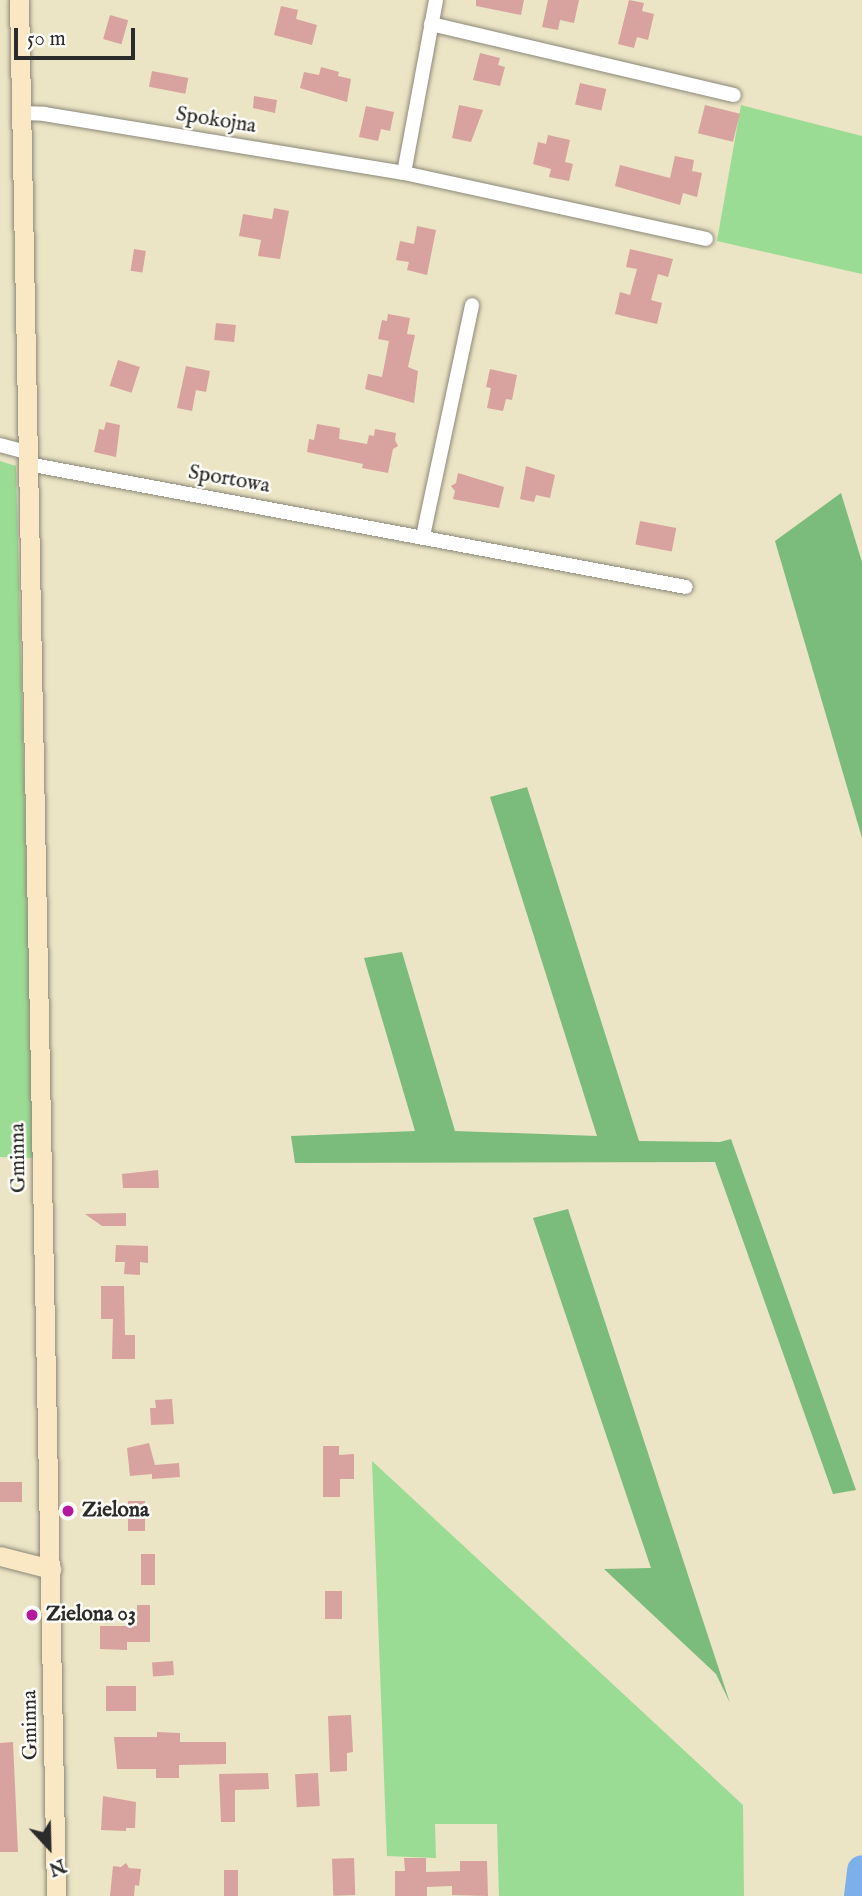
<!DOCTYPE html>
<html>
<head>
<meta charset="utf-8">
<style>
  body { margin:0 }
  #map { position:relative; width:862px; height:1896px; overflow:hidden; background:#ebe4c5; font-family:"IM FELL English",serif }
  div>[style] { position:absolute }
  .green>* { inset:0; background:#9adc93 }
  .forest>* { inset:0; background:#7bbc7d }
  .river>* { height:30px; margin:-15px; padding:0 15px; transform-origin:15px; border-radius:15px; background:#7db0ea }
  .building>* { inset:0; background:#d8a39e; transform-origin:0 0 }
  .roads { filter:drop-shadow(0 0 2px #8b8878) drop-shadow(0 0 2px #8b8878) }
  .street>* { height:14px; margin:-7px; padding:0 7px; transform-origin:7px; border-radius:7px; background:#fff }
  .secondary>* { height:19px; margin:-9.5px; padding:0 9.5px; transform-origin:9.5px; border-radius:9.5px; background:#fae7c3 }
  .dots>* { width:19px; height:19px; translate:-50% -50%; box-sizing:border-box; border:4px solid #fdfcf7; border-radius:50% }
  span { translate:-50% -50%; white-space:nowrap; text-align:center; line-height:1.15; -webkit-text-stroke:5px #fdfcf7; paint-order:stroke }
  .street-label { font-size:21px; color:#2b2b2b }
  .poi-label { font-size:21px; color:#2b2b2b; font-weight:700 }
  .left { translate:0 -50%; text-align:left }
  .north { position:absolute; left:14px; top:1812px; width:70px; height:70px; -webkit-text-stroke:5px #fdfcf7; paint-order:stroke; rotate:158deg; font-size:19px; font-weight:700; line-height:28px; text-align:center; color:#2b2b2b }
  .north::after { content:''; display:block; margin:auto; width:24px; height:32px; background:#2b2b2b; clip-path:polygon(50% 0,100% 100%,50% 72%,0 100%) }
  .scale { position:absolute; left:14px; top:28px; width:121px; height:32px; box-sizing:border-box; border:4px solid #2b2b2b; border-top:0; padding-left:9px; font-size:21px; line-height:24px; white-space:nowrap; color:#2b2b2b; -webkit-text-stroke:5px #fdfcf7; paint-order:stroke }
</style>
</head>
<body>
<div id="map">
  <div class="green">
    <div style="clip-path:polygon(741px 105px,862px 136px,862px 274px,717px 241px)"></div>
    <div style="clip-path:polygon(0 461px,16px 466px,34px 1158px,0 1157px)"></div>
    <div style="clip-path:polygon(372px 1461px,743px 1805px,744px 1896px,499px 1896px,497px 1824px,435px 1824px,436px 1858px,387px 1856px)"></div>
  </div>
  <div class="forest">
    <div style="clip-path:polygon(841px 493px,862px 562px,862px 838px,775px 541px)"></div>
    <div style="clip-path:polygon(527px 787px,639px 1141px,720px 1142px,731px 1139px,856px 1490px,833px 1494px,715px 1162px,295px 1163px,291px 1136px,415px 1131px,364px 958px,402px 952px,455px 1131px,597px 1136px,490px 797px)"></div>
    <div style="clip-path:polygon(568px 1209px,730px 1703px,716px 1674px,604px 1569px,651px 1568px,533px 1218px)"></div>
  </div>
  <div class="river">
    <div style="left:859px;top:1896px;width:26px;rotate:-83deg"></div>
  </div>
  <div class="building">
    <div style="clip-path:polygon(476px 0,524px 0,521px 15px,476px 6px)"></div>
    <div style="clip-path:polygon(548px 0,579px 0,574px 23px,560px 20px,558px 30px,542px 27px)"></div>
    <div style="clip-path:polygon(629px 0,644px 3px,642px 11px,654px 14px,648px 40px,637px 37px,634px 48px,618px 44px)"></div>
    <div style="clip-path:polygon(281px 6px,298px 10px,296px 19px,317px 25px,312px 45px,274px 35px)"></div>
    <div style="left:110px;top:15px;width:19px;height:25px;rotate:16deg"></div>
    <div style="clip-path:polygon(480px 53px,500px 58px,498px 65px,505px 67px,500px 86px,473px 80px)"></div>
    <div style="clip-path:polygon(321px 67px,339px 72px,338px 76px,351px 79px,347px 102px,300px 88px,304px 72px,319px 75px)"></div>
    <div style="left:152px;top:71px;width:37px;height:16px;rotate:11deg"></div>
    <div style="left:580px;top:83px;width:27px;height:22px;rotate:13deg"></div>
    <div style="clip-path:polygon(254px 96px,277px 100px,275px 113px,253px 108px)"></div>
    <div style="clip-path:polygon(459px 105px,483px 110px,471px 142px,452px 138px)"></div>
    <div style="left:705px;top:105px;width:36px;height:29px;rotate:14deg"></div>
    <div style="clip-path:polygon(366px 106px,394px 112px,390px 131px,381px 129px,378px 141px,359px 137px)"></div>
    <div style="clip-path:polygon(548px 135px,570px 140px,565px 162px,573px 164px,569px 181px,549px 177px,551px 169px,533px 164px,538px 142px,546px 144px)"></div>
    <div style="clip-path:polygon(675px 156px,694px 160px,692px 171px,702px 173px,697px 197px,683px 193px,680px 205px,615px 186px,620px 165px,670px 178px)"></div>
    <div style="clip-path:polygon(274px 208px,289px 211px,280px 259px,258px 256px,261px 240px,239px 236px,243px 214px,272px 219px)"></div>
    <div style="clip-path:polygon(417px 226px,436px 230px,427px 275px,407px 270px,409px 262px,396px 260px,400px 241px,414px 244px)"></div>
    <div style="left:134px;top:249px;width:12px;height:22px;rotate:9deg"></div>
    <div style="clip-path:polygon(630px 249px,673px 259px,668px 277px,658px 274px,651px 300px,662px 303px,657px 324px,615px 314px,620px 292px,630px 295px,637px 269px,626px 267px)"></div>
    <div style="clip-path:polygon(388px 314px,410px 318px,407px 334px,415px 335px,408px 367px,418px 371px,414px 403px,365px 389px,368px 374px,382px 377px,389px 341px,378px 339px,382px 320px,387px 321px)"></div>
    <div style="left:216px;top:323px;width:20px;height:17px;rotate:6deg"></div>
    <div style="left:118px;top:360px;width:23px;height:27px;rotate:18deg"></div>
    <div style="clip-path:polygon(186px 366px,210px 371px,206px 392px,196px 390px,192px 411px,177px 408px)"></div>
    <div style="clip-path:polygon(490px 369px,517px 375px,512px 400px,506px 399px,503px 411px,487px 408px,491px 388px,486px 387px)"></div>
    <div style="clip-path:polygon(106px 422px,120px 425px,116px 457px,94px 452px,99px 429px,104px 430px)"></div>
    <div style="clip-path:polygon(317px 424px,340px 428px,339px 439px,367px 444px,369px 435px,374px 436px,375px 429px,396px 433px,395px 440px,398px 446px,393px 449px,388px 473px,362px 468px,363px 464px,307px 452px,309px 439px,314px 440px)"></div>
    <div style="clip-path:polygon(526px 466px,555px 475px,550px 498px,536px 495px,534px 502px,520px 499px)"></div>
    <div style="clip-path:polygon(458px 473px,504px 487px,499px 508px,453px 499px,455px 491px,451px 486px,456px 483px)"></div>
    <div style="left:640px;top:521px;width:37px;height:24px;rotate:11deg"></div>
    <div style="clip-path:polygon(158px 1170px,159px 1188px,123px 1188px,122px 1174px)"></div>
    <div style="clip-path:polygon(126px 1213px,126px 1226px,102px 1226px,85px 1214px)"></div>
    <div style="clip-path:polygon(116px 1245px,148px 1246px,148px 1263px,140px 1262px,140px 1275px,124px 1274px,125px 1262px,115px 1262px)"></div>
    <div style="clip-path:polygon(101px 1286px,124px 1286px,125px 1335px,135px 1335px,135px 1359px,112px 1359px,113px 1319px,101px 1319px)"></div>
    <div style="clip-path:polygon(172px 1399px,174px 1424px,151px 1425px,150px 1408px,156px 1408px,155px 1400px)"></div>
    <div style="clip-path:polygon(149px 1443px,155px 1465px,179px 1463px,180px 1477px,152px 1479px,152px 1474px,130px 1476px,127px 1448px)"></div>
    <div style="clip-path:polygon(323px 1446px,339px 1446px,339px 1455px,354px 1454px,354px 1479px,340px 1479px,340px 1497px,323px 1497px)"></div>
    <div style="left:0;top:1482px;width:22px;height:20px"></div>
    <div style="left:145px;top:1501px;width:30px;height:17px;rotate:90deg"></div>
    <div style="left:141px;top:1554px;width:14px;height:31px"></div>
    <div style="left:325px;top:1591px;width:17px;height:28px"></div>
    <div style="clip-path:polygon(137px 1605px,150px 1605px,150px 1642px,127px 1642px,127px 1650px,100px 1649px,100px 1626px,137px 1626px)"></div>
    <div style="left:173px;top:1661px;width:14px;height:21px;rotate:86deg"></div>
    <div style="left:106px;top:1686px;width:30px;height:25px"></div>
    <div style="clip-path:polygon(351px 1715px,353px 1752px,347px 1753px,347px 1771px,330px 1772px,328px 1716px)"></div>
    <div style="clip-path:polygon(157px 1732px,180px 1733px,180px 1742px,226px 1742px,226px 1764px,179px 1765px,179px 1778px,156px 1778px,156px 1769px,117px 1769px,114px 1737px,157px 1737px)"></div>
    <div style="clip-path:polygon(13px 1742px,18px 1852px,0 1852px,0 1743px)"></div>
    <div style="clip-path:polygon(268px 1773px,269px 1789px,235px 1790px,235px 1822px,221px 1822px,219px 1774px)"></div>
    <div style="left:318px;top:1773px;width:33px;height:23px;rotate:87deg"></div>
    <div style="clip-path:polygon(103px 1796px,136px 1802px,135px 1828px,126px 1828px,126px 1831px,101px 1830px)"></div>
    <div style="left:354px;top:1858px;width:37px;height:22px;rotate:88deg"></div>
    <div style="clip-path:polygon(404px 1858px,426px 1858px,426px 1872px,460px 1871px,460px 1861px,487px 1861px,488px 1896px,452px 1895px,452px 1886px,427px 1887px,427px 1896px,395px 1896px,395px 1871px,405px 1871px)"></div>
    <div style="clip-path:polygon(126px 1863px,129px 1868px,141px 1869px,139px 1886px,135px 1885px,134px 1896px,110px 1896px,113px 1866px,121px 1867px)"></div>
    <div style="left:224px;top:1870px;width:14px;height:26px"></div>
  </div>
  <div class="roads">
    <div class="street">
      <div style="left:431px;top:24px;width:311px;rotate:13.2deg"></div>
      <div style="left:21px;top:113px;width:23px;rotate:2deg"></div>
      <div style="left:44px;top:114px;width:365px;rotate:9.3deg"></div>
      <div style="left:404px;top:173px;width:309px;rotate:12.3deg"></div>
      <div style="left:404px;top:173px;width:176px;rotate:-79.5deg"></div>
      <div style="left:0;top:445px;width:28px;rotate:15deg"></div>
      <div style="left:28px;top:464px;width:669px;rotate:10.59deg"></div>
      <div style="left:423px;top:536px;width:236px;rotate:-78deg"></div>
    </div>
    <div class="secondary">
      <div style="left:19px;top:0;width:1896px;rotate:88.88deg"></div>
      <div style="left:0;top:1556px;width:53px;rotate:14.3deg"></div>
    </div>
  </div>
  <div class="dots">
    <div style="left:68px;top:1511px;background:#b5179e"></div>
    <div style="left:32px;top:1615px;background:#b5179e"></div>
  </div>
  <div class="street-label">
    <span style="left:216px;top:121px;rotate:9deg">Spokojna</span>
    <span style="left:229px;top:480px;rotate:10deg">Sportowa</span>
    <span style="left:19px;top:1158px;rotate:-91deg">Gminna</span>
    <span style="left:31px;top:1725px;rotate:-91deg">Gminna</span>
  </div>
  <div class="poi-label">
    <span class="left" style="left:82px;top:1511px">Zielona</span>
    <span class="left" style="left:46px;top:1615px">Zielona 03</span>
  </div>
  <div class="north">N</div>
  <div class="scale">50 m</div>
</div>
</body>
</html>
